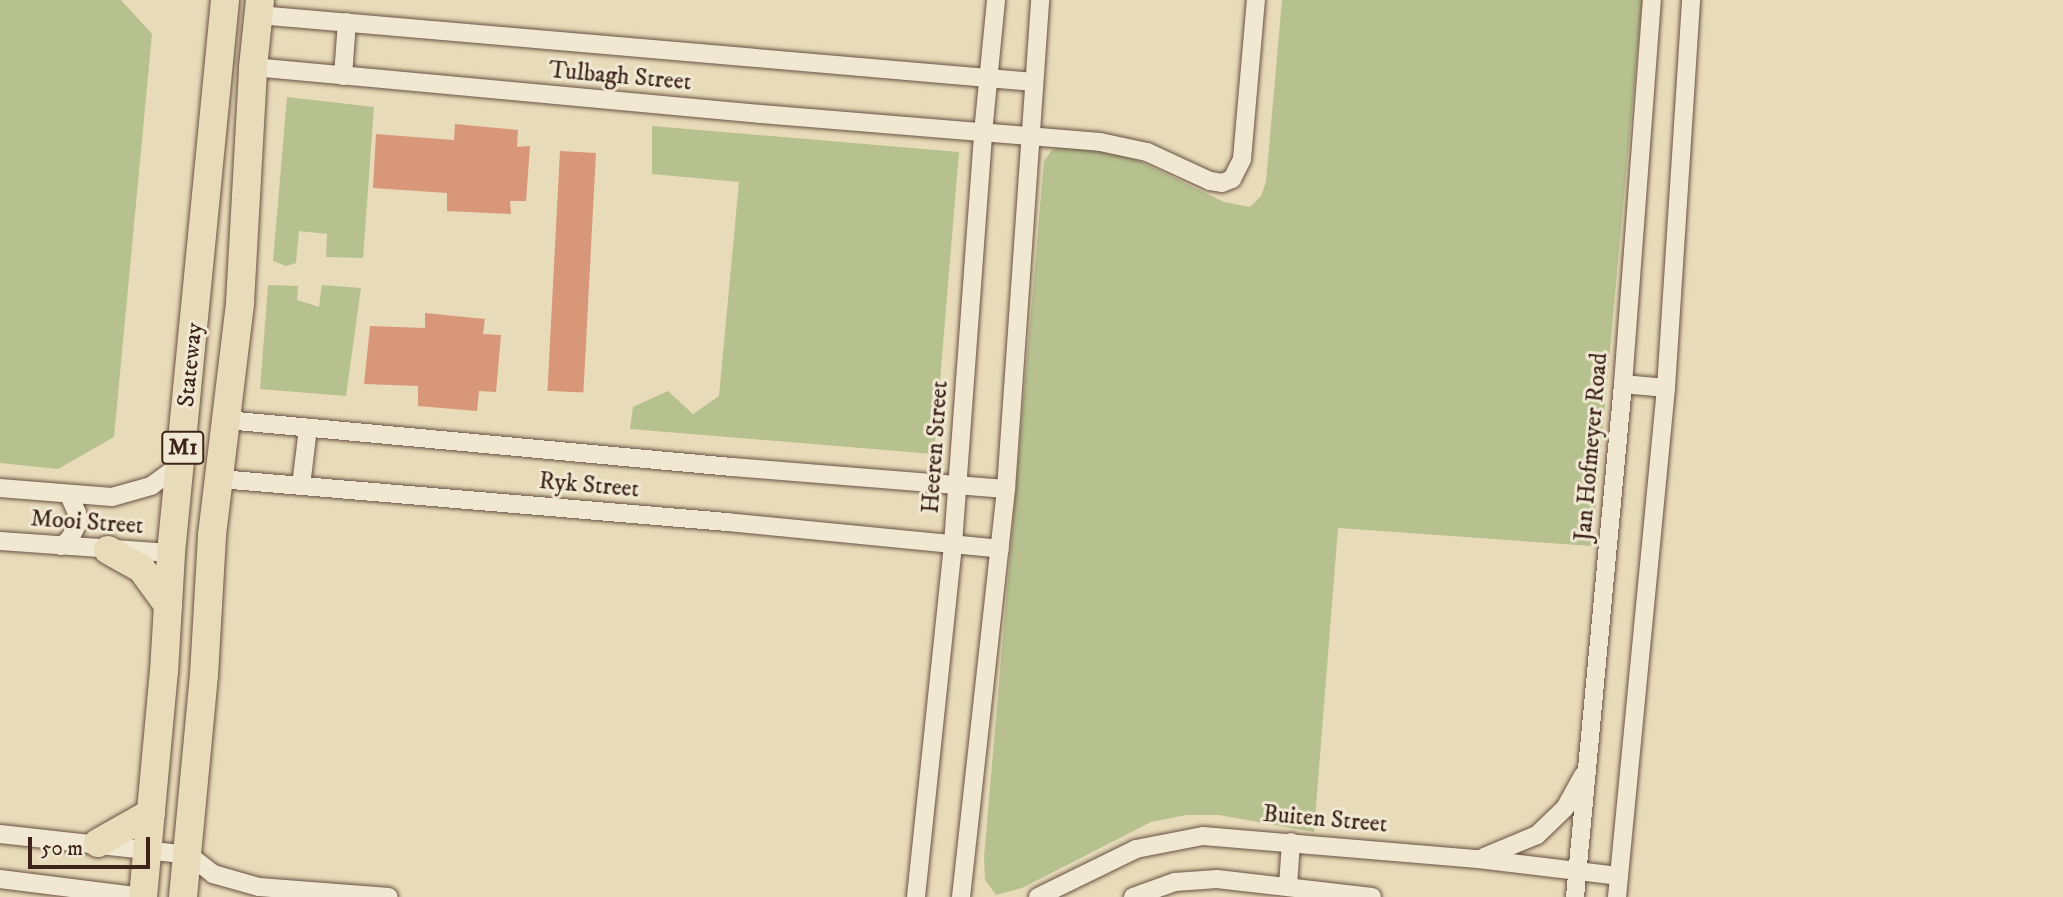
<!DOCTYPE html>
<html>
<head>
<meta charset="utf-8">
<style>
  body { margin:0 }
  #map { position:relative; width:2063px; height:897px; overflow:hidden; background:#e8dbb9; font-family:"IM FELL DW Pica",serif }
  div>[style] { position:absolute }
  .green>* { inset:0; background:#b7c08f }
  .building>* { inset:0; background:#d89778; transform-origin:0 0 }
  .roads { filter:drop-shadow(0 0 2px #685142) drop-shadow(0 0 2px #685142) }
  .street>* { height:18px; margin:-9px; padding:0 9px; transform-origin:9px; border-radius:9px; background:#f0e8d2 }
  .primary>* { height:28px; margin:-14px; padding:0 14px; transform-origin:14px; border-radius:14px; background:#e8dbb9 }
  span { translate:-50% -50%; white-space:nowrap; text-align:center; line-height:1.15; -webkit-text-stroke:6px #f0e8d2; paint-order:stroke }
  .shield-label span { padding:2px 5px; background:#f0e8d2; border:2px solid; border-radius:5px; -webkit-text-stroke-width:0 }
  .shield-label { font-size:23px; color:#3d231a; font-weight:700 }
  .street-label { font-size:24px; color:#3d231a }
  .scale { position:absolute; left:28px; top:837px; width:122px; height:32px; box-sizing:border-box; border:4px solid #3d231a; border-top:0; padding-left:9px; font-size:21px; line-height:24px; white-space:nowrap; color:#3d231a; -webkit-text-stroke:5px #f0e8d2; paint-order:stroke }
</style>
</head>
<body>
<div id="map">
  <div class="green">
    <div style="clip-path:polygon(0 0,121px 0,152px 34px,114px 437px,58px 469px,0 463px)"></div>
    <div style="clip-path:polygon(1282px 0,1642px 0,1592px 546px,1338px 528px,1314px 832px,1219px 815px,1186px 815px,1151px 822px,1022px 888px,996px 895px,985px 880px,984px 857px,1044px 161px,1052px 150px,1067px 145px,1122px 153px,1224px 202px,1250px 207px,1261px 196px,1266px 182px)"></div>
    <div style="clip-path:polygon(287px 97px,374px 107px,363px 258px,326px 257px,327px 234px,299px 231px,296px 263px,286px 266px,273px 261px)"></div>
    <div style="clip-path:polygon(652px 126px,959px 152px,934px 454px,630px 429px,633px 407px,668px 391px,693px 414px,719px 396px,739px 182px,652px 174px)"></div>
    <div style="clip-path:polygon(268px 285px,298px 286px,297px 300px,319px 307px,322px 285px,361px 288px,346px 396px,260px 389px)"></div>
  </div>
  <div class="building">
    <div style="clip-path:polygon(455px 124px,518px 130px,517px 147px,530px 146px,526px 201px,510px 201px,511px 214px,447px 211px,447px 193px,373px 188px,376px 134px,454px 140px)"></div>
    <div style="left:560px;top:151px;width:36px;height:240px;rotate:3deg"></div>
    <div style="clip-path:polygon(425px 313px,485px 319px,483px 334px,501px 335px,496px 392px,479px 391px,477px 411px,418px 406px,418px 386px,364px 384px,370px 326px,425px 328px)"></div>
  </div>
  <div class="roads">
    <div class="street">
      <div style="left:258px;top:15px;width:779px;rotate:4.93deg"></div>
      <div style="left:253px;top:67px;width:510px;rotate:5.29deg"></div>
      <div style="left:761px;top:114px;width:340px;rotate:4.7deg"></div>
      <div style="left:1100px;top:142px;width:48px;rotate:12deg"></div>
      <div style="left:1147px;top:152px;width:69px;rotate:24.7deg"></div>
      <div style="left:1210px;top:181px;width:12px;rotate:9deg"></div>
      <div style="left:1222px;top:183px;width:11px;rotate:-22deg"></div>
      <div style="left:1232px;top:179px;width:22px;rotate:-63deg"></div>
      <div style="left:1242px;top:159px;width:160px;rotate:-85deg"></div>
      <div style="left:343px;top:76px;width:54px;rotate:-85.8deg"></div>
      <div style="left:1623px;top:384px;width:43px;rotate:5.3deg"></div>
      <div style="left:226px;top:420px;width:508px;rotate:5.31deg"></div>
      <div style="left:732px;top:467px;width:275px;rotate:4.6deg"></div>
      <div style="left:220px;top:479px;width:509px;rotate:4.85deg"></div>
      <div style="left:727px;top:522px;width:274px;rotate:5.6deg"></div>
      <div style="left:301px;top:486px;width:58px;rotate:-83.1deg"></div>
      <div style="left:0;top:488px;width:112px;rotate:4.6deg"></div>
      <div style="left:112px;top:497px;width:41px;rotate:-15.8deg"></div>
      <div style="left:151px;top:486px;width:37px;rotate:-36deg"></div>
      <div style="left:0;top:541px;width:171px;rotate:4deg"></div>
      <div style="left:61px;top:546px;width:10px;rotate:-37deg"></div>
      <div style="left:69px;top:540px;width:19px;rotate:-62deg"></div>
      <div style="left:78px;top:523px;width:10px;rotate:-96deg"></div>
      <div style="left:77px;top:513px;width:20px;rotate:-114deg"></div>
      <div style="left:0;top:834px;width:190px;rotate:6.3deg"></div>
      <div style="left:189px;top:855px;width:31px;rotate:38deg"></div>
      <div style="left:213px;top:874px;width:48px;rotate:15.8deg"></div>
      <div style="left:259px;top:887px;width:130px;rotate:4.4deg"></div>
      <div style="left:1484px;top:857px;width:57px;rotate:-22.5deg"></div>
      <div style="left:1537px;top:835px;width:39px;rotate:-44deg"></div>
      <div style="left:1565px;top:808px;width:37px;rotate:-61deg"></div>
      <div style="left:0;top:879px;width:144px;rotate:7.2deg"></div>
      <div style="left:1288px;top:886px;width:44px;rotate:-86.1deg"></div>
      <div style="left:916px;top:897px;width:355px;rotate:-84deg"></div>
      <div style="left:953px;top:544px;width:412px;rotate:-85.8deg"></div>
      <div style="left:983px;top:133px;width:134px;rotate:-84.4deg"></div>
      <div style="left:961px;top:897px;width:410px;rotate:-83.7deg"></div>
      <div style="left:1006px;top:489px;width:490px;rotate:-86deg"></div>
      <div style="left:1038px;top:897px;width:109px;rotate:-26.1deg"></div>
      <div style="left:1136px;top:849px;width:68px;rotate:-11deg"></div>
      <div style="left:1203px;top:836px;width:276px;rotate:4.8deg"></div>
      <div style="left:1478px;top:859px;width:141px;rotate:6.9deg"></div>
      <div style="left:1133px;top:897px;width:45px;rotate:-19.7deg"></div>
      <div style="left:1175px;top:882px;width:42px;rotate:-4.1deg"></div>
      <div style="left:1217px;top:879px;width:156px;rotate:6.6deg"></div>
      <div style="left:1575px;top:897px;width:515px;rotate:-84.65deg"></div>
      <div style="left:1623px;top:384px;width:385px;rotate:-85.7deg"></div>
      <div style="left:1617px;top:897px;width:511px;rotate:-84.5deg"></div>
      <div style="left:1666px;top:388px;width:389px;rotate:-86.3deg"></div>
    </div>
    <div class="primary">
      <div style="left:108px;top:550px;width:38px;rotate:29deg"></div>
      <div style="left:141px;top:568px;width:46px;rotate:53.9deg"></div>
      <div style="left:98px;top:843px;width:61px;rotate:-29.5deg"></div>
      <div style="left:143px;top:897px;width:226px;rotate:-84.7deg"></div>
      <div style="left:164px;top:672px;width:119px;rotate:-86.6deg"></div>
      <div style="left:171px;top:553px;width:556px;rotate:-84.42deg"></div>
      <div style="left:183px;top:897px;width:223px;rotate:-84.6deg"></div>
      <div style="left:204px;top:675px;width:140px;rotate:-86.7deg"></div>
      <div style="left:212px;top:535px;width:234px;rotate:-83.1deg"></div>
      <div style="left:240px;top:303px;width:236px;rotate:-86.8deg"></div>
      <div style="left:253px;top:67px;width:67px;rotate:-84deg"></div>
    </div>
  </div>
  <div class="shield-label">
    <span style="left:183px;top:448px">M1</span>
  </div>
  <div class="street-label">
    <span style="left:620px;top:77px;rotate:5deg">Tulbagh Street</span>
    <span style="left:191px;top:365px;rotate:-84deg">Stateway</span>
    <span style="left:936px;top:447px;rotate:-86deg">Heeren Street</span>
    <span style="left:1592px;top:447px;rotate:-85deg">Jan Hofmeyer Road</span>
    <span style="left:589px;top:486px;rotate:5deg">Ryk Street</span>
    <span style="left:87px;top:523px;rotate:4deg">Mooi Street</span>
    <span style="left:1325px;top:820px;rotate:5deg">Buiten Street</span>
  </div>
  <div class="scale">50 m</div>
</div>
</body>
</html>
